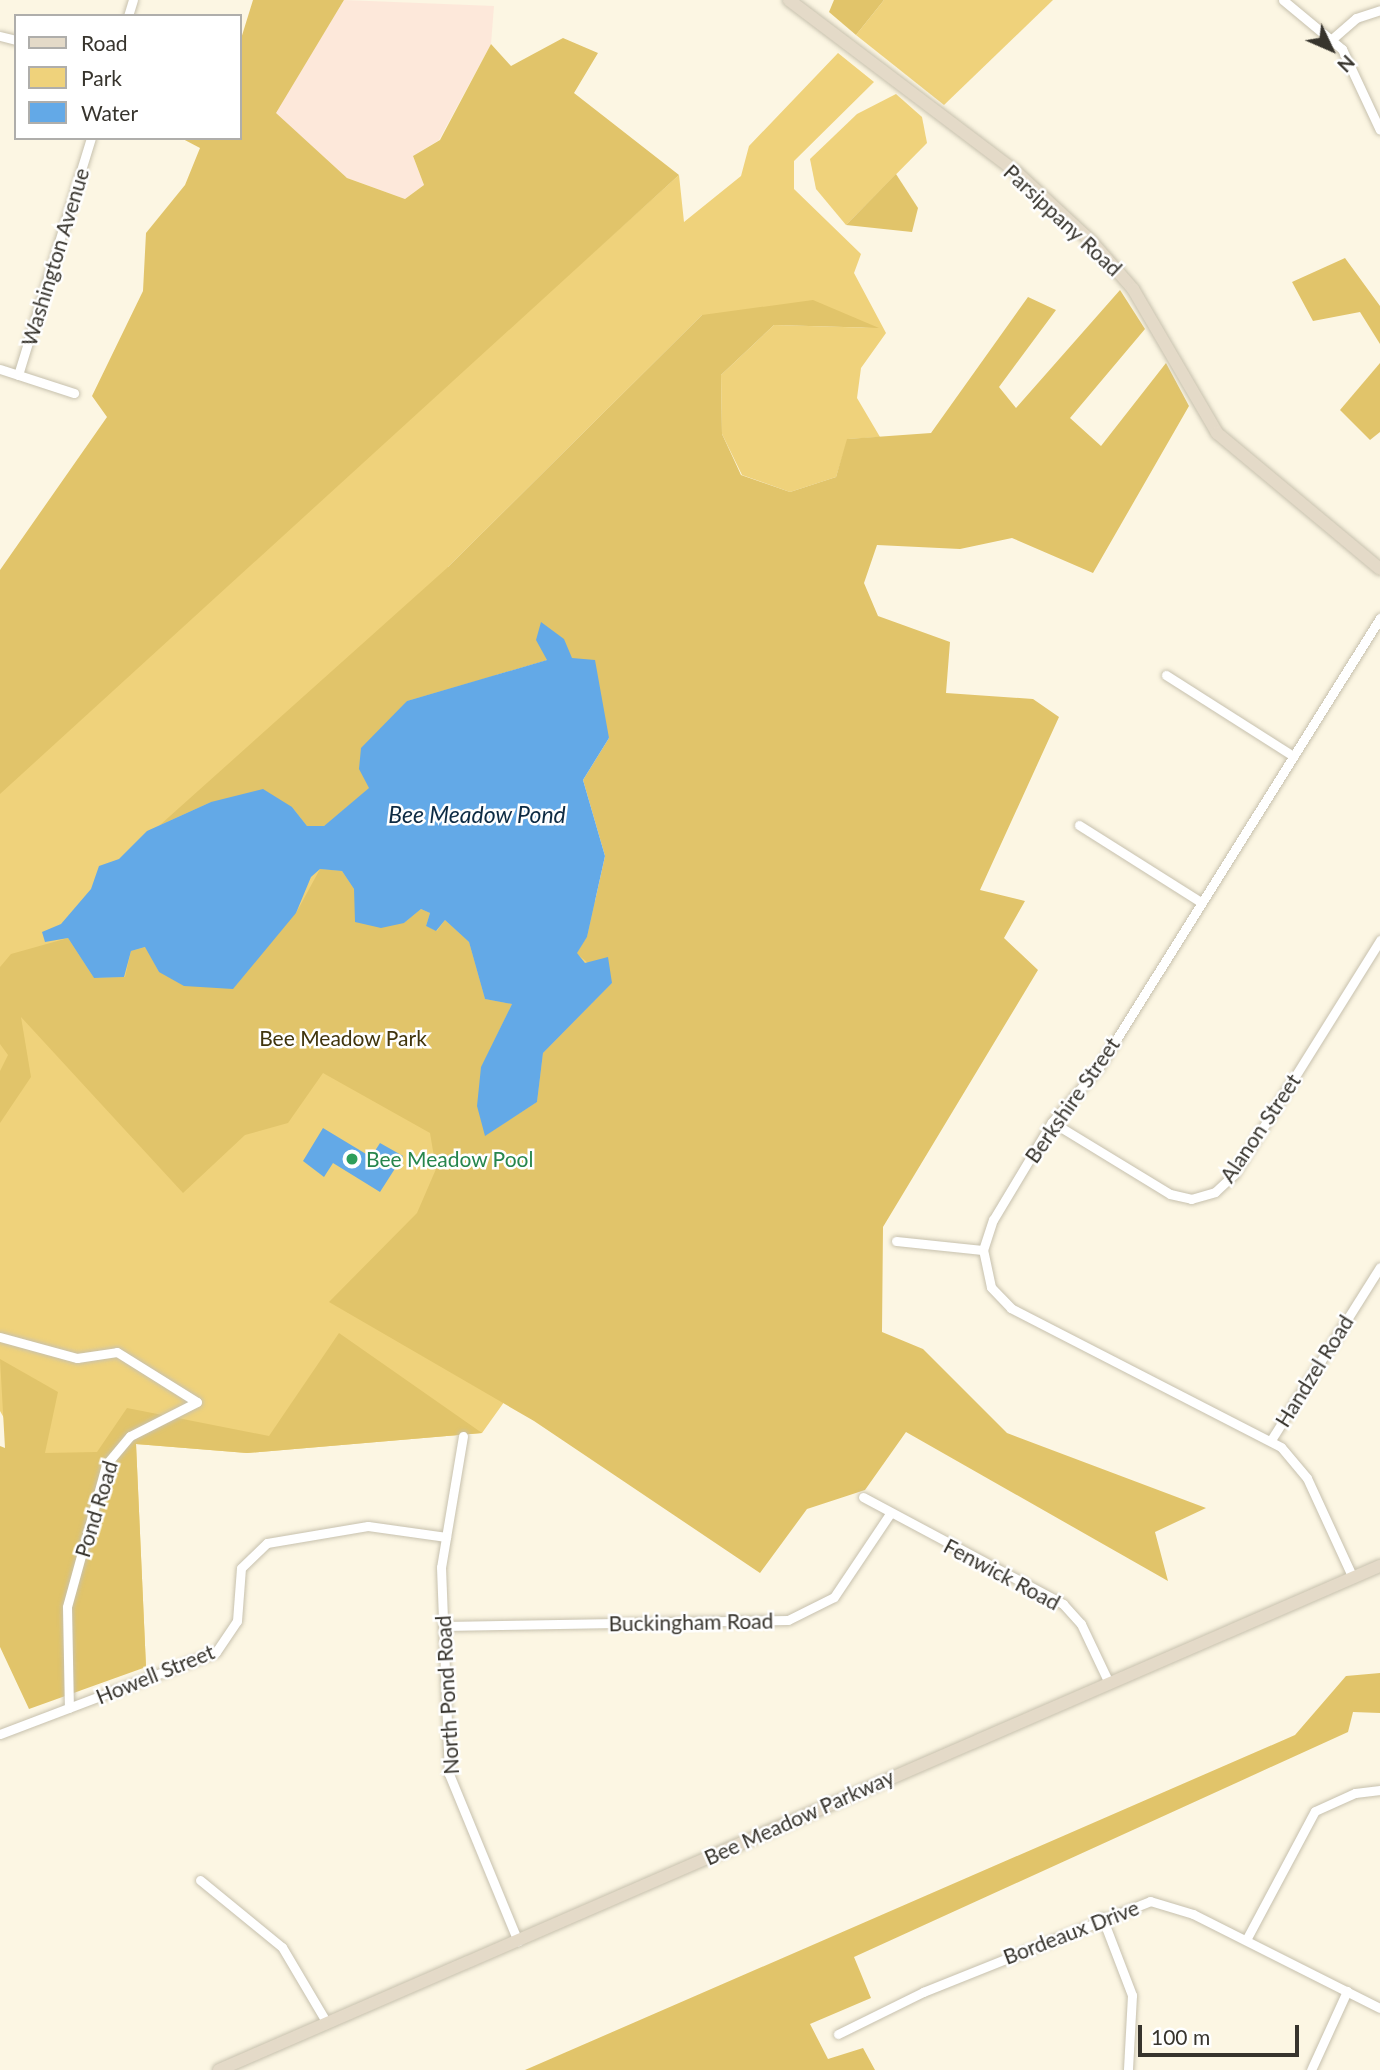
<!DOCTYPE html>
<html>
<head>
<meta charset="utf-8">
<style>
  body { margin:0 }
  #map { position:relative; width:1380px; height:2070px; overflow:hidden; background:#fcf6e3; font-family:Lato,sans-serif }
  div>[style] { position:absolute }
  .industrial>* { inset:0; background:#fde8da }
  .green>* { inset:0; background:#efd27b }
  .forest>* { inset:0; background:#e1c46a }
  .water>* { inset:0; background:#63a9e7 }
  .roads { filter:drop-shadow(0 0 2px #c7c1ae) drop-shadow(0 0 2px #c7c1ae) }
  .street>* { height:9px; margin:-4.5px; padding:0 4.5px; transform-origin:4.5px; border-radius:4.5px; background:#fff }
  .secondary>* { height:12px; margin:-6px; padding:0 6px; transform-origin:6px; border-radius:6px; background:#e4dac8 }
  .dots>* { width:19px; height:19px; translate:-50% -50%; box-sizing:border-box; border:4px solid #fff; border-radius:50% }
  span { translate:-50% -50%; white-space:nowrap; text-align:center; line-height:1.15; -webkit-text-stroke:5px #fff; paint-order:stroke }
  .street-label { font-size:21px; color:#37342d }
  .park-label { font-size:21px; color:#40340c }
  .leisure-label { font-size:21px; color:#27864d }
  .left { translate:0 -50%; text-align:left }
  .water-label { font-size:23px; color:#0d2b44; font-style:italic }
  .legend { position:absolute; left:14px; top:14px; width:228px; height:126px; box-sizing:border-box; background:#fff; border:2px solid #afaeab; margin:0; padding:9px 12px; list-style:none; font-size:21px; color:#37342d }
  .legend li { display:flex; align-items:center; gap:14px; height:35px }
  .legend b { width:35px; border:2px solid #afaeab }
  .north { position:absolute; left:1296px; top:14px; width:70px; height:70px; -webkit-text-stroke:5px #fff; paint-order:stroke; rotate:134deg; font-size:19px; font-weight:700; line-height:28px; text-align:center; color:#37342d }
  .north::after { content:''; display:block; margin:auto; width:24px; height:32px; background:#37342d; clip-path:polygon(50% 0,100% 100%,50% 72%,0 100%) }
  .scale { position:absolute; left:1138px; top:2025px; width:161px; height:32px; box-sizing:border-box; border:4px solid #37342d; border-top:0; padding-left:9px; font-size:21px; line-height:24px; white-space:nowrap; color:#37342d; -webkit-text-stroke:5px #fff; paint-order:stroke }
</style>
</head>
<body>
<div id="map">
  <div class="industrial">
    <div style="clip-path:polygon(344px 0,494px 6px,491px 44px,439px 140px,413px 156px,424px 185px,405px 199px,347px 178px,275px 113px)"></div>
  </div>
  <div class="green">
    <div style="clip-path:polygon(884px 0,1053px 0,944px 105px,856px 35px)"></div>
    <div style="clip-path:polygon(838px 53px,874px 82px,794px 161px,794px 189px,861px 254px,854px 273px,886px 333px,861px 368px,857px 398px,880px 437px,848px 439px,836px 477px,790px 492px,742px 475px,722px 434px,721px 375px,774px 325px,876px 328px,702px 315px,448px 567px,697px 1131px,482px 1433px,247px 1453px,136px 1444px,146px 1667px,0 1411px,0 708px,90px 706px,679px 175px,684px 222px,741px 176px,749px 146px)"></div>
    <div style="clip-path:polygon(896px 94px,922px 117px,927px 143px,846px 225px,816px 189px,810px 159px,857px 114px)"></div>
  </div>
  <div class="forest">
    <div style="clip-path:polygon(253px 0,344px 0,276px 113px,347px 178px,405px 199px,424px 185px,413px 156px,440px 140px,491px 44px,511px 66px,563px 38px,598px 53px,574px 93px,679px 175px,0 794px,0 570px,107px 417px,92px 396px,143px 291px,146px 233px,185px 185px,200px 148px,181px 138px,240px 138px,240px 42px)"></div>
    <div style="clip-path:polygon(834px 0,884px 0,856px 35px,829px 12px)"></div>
    <div style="clip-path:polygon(896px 174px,918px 208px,912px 232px,846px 225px)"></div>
    <div style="clip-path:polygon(1345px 258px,1380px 306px,1380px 344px,1360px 312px,1313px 321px,1292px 282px)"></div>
    <div style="clip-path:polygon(1120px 290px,1145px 329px,1070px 418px,1101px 446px,1166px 363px,1189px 406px,1093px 573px,1012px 538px,960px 549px,877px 545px,864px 583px,878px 616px,950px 642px,946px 693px,1033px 699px,1059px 717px,980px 890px,1025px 901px,1004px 938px,1038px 970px,883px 1227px,882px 1332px,923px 1349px,1007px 1433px,1206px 1508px,1155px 1532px,1168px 1581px,906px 1432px,865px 1490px,807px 1509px,760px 1573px,534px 1421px,329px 1302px,417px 1213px,436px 1169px,430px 1133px,323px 1073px,288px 1123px,245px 1135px,183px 1193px,21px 1017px,31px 1077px,0 1123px,0 1071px,8px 1055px,0 1044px,0 967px,11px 954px,68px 938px,94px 978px,125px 977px,131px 951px,146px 947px,159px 972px,296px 913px,320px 869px,342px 871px,354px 889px,404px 923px,421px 909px,430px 913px,426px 926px,437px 931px,445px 920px,469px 942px,485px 999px,512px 1004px,481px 1068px,486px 1135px,537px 1102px,543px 1053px,612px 983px,576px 953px,587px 937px,605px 856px,583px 780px,609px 738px,548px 660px,407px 701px,360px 769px,370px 788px,324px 826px,307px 826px,292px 807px,211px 802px,160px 825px,447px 568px,702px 315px,813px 300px,879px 328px,774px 325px,721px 375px,722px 434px,741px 475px,790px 492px,836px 477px,847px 439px,931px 433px,1028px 297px,1056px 310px,999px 387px,1016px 408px)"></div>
    <div style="clip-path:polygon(1380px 363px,1380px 432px,1370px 440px,1340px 410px)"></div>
    <div style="clip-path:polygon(339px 1333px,482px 1433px,247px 1453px,136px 1444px,146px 1667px,29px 1709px,0 1647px,0 1446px,5px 1448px,0 1359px,58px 1392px,45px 1453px,97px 1452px,127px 1408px,269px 1436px)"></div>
    <div style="clip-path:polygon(1380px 1673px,1380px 1713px,1353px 1712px,1348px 1732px,854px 1957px,871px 1998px,810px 2024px,828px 2059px,863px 2048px,875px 2070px,525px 2070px,1295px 1735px,1346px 1676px)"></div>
  </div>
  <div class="water">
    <div style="clip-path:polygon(541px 622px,564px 639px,572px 658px,595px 660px,609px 738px,583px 780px,605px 856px,587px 937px,577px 953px,585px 963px,608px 957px,612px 983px,543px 1053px,537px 1102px,485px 1136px,477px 1106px,481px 1067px,512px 1004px,485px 999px,469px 942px,445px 920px,436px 931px,426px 926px,430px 913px,421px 909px,404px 923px,381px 928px,355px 922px,354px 889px,342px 871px,320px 869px,311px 877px,296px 913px,233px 989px,184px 986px,159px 972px,145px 947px,131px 951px,124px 977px,94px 978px,68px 938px,45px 942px,42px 932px,61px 924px,91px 889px,99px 866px,119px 859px,147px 831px,211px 802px,263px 789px,292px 807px,307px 826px,324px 826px,369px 788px,359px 769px,361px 748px,407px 701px,547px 660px,536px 640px)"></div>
    <div style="clip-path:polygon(323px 1128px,371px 1157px,380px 1143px,403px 1156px,380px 1192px,333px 1163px,324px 1177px,303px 1161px)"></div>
  </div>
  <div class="roads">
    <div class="street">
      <div style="left:1283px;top:0;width:77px;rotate:39.7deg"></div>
      <div style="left:1342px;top:49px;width:89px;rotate:64.9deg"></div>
      <div style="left:128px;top:16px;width:17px;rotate:-73deg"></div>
      <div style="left:0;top:36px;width:16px;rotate:14deg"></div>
      <div style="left:1332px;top:39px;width:32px;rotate:-41deg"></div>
      <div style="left:1356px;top:18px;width:25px;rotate:-18deg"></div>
      <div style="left:0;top:369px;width:78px;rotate:18deg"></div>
      <div style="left:18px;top:375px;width:248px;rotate:-72.9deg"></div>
      <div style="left:1166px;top:675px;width:151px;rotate:32.5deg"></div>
      <div style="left:1079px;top:825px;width:144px;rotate:32.3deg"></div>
      <div style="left:1052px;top:1122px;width:138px;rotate:31.4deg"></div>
      <div style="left:1170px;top:1194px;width:22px;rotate:13deg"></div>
      <div style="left:1191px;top:1199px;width:25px;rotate:-16deg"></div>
      <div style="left:1215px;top:1192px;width:26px;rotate:-43deg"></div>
      <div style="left:1234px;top:1174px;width:276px;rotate:-58deg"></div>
      <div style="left:896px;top:1241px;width:87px;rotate:5.9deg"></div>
      <div style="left:0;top:1337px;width:80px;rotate:15.3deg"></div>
      <div style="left:77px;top:1358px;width:40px;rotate:-8.5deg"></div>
      <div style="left:117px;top:1352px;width:94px;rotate:32deg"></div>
      <div style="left:197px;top:1402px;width:75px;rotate:153.1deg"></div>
      <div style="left:130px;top:1436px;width:38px;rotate:130deg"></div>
      <div style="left:106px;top:1465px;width:147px;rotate:105.4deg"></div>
      <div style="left:67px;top:1607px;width:101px;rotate:88.9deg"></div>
      <div style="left:463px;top:1436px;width:133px;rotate:99.5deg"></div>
      <div style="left:441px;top:1567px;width:207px;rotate:87.8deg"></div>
      <div style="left:449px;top:1774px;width:181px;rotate:67.6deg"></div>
      <div style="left:1271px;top:1440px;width:204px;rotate:-57.8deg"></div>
      <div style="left:863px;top:1497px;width:227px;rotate:28.1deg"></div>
      <div style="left:1063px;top:1604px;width:27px;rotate:48deg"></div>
      <div style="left:1081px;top:1624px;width:65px;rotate:64.6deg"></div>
      <div style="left:1353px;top:1578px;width:110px;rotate:-114.7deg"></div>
      <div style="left:1307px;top:1478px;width:40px;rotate:-130deg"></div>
      <div style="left:1281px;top:1447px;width:304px;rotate:-152.8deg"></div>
      <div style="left:1011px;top:1308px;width:29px;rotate:-134deg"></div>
      <div style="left:991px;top:1287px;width:38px;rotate:-102deg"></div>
      <div style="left:983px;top:1250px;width:32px;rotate:-72deg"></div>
      <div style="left:993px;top:1220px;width:114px;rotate:-59deg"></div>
      <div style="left:1052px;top:1122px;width:72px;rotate:-49.5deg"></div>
      <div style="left:1099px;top:1067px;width:530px;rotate:-57.96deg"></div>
      <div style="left:444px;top:1626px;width:344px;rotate:-1deg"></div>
      <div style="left:788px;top:1620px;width:51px;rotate:-26.6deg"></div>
      <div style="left:834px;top:1597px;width:99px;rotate:-56.1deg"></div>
      <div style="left:0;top:1734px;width:231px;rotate:-20.8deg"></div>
      <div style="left:216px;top:1652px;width:37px;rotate:-56deg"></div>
      <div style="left:237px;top:1621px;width:53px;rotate:-85.7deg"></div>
      <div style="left:241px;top:1568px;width:36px;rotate:-44deg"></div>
      <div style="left:267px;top:1543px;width:102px;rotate:-9.6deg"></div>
      <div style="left:368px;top:1526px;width:79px;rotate:8deg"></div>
      <div style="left:200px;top:1880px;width:106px;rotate:39.3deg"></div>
      <div style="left:282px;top:1947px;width:88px;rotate:59.4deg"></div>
      <div style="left:1102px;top:1917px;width:84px;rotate:69deg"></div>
      <div style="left:1132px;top:1995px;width:75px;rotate:93.1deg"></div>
      <div style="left:1246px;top:1940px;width:146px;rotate:-61.9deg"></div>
      <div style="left:1315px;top:1811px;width:44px;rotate:-24.2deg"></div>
      <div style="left:1355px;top:1793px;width:25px;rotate:-7deg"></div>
      <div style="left:838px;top:2034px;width:95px;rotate:-26.3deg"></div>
      <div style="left:923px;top:1992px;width:245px;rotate:-21.8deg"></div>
      <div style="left:1150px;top:1901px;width:45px;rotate:16.8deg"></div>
      <div style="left:1193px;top:1914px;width:209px;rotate:26.7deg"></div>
      <div style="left:1311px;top:2070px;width:87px;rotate:-65.5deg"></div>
    </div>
    <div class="secondary">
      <div style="left:789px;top:0;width:282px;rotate:37.1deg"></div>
      <div style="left:1014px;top:170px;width:105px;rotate:42.7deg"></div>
      <div style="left:1091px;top:241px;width:64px;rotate:48.8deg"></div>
      <div style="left:1133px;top:289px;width:167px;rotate:59.7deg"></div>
      <div style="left:1217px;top:433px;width:212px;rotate:39.8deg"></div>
      <div style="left:219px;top:2070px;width:1266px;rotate:-23.47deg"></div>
    </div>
  </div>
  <div class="dots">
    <div style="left:352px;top:1159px;background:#2e9e5b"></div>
  </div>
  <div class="street-label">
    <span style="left:1063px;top:220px;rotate:43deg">Parsippany Road</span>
    <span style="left:55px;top:257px;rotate:-73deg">Washington Avenue</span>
    <span style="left:1072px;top:1100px;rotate:-55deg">Berkshire Street</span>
    <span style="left:1260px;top:1128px;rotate:-56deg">Alanon Street</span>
    <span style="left:1314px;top:1371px;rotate:-58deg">Handzel Road</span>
    <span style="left:96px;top:1509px;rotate:-73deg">Pond Road</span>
    <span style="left:1002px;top:1574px;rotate:28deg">Fenwick Road</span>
    <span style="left:691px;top:1622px;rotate:-1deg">Buckingham Road</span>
    <span style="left:155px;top:1674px;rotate:-22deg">Howell Street</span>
    <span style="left:447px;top:1695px;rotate:-93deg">North Pond Road</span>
    <span style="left:799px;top:1817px;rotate:-24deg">Bee Meadow Parkway</span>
    <span style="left:1071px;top:1932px;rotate:-21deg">Bordeaux Drive</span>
  </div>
  <div class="park-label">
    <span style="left:343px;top:1038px">Bee Meadow Park</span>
  </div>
  <div class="leisure-label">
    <span class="left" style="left:366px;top:1159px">Bee Meadow Pool</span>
  </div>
  <div class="water-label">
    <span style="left:477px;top:814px">Bee Meadow Pond</span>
  </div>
  <ul class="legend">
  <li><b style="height:9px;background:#e4dac8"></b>Road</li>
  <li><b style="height:19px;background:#efd27b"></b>Park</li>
  <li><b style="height:19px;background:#63a9e7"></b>Water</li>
  </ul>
  <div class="north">N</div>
  <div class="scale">100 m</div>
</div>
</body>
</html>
